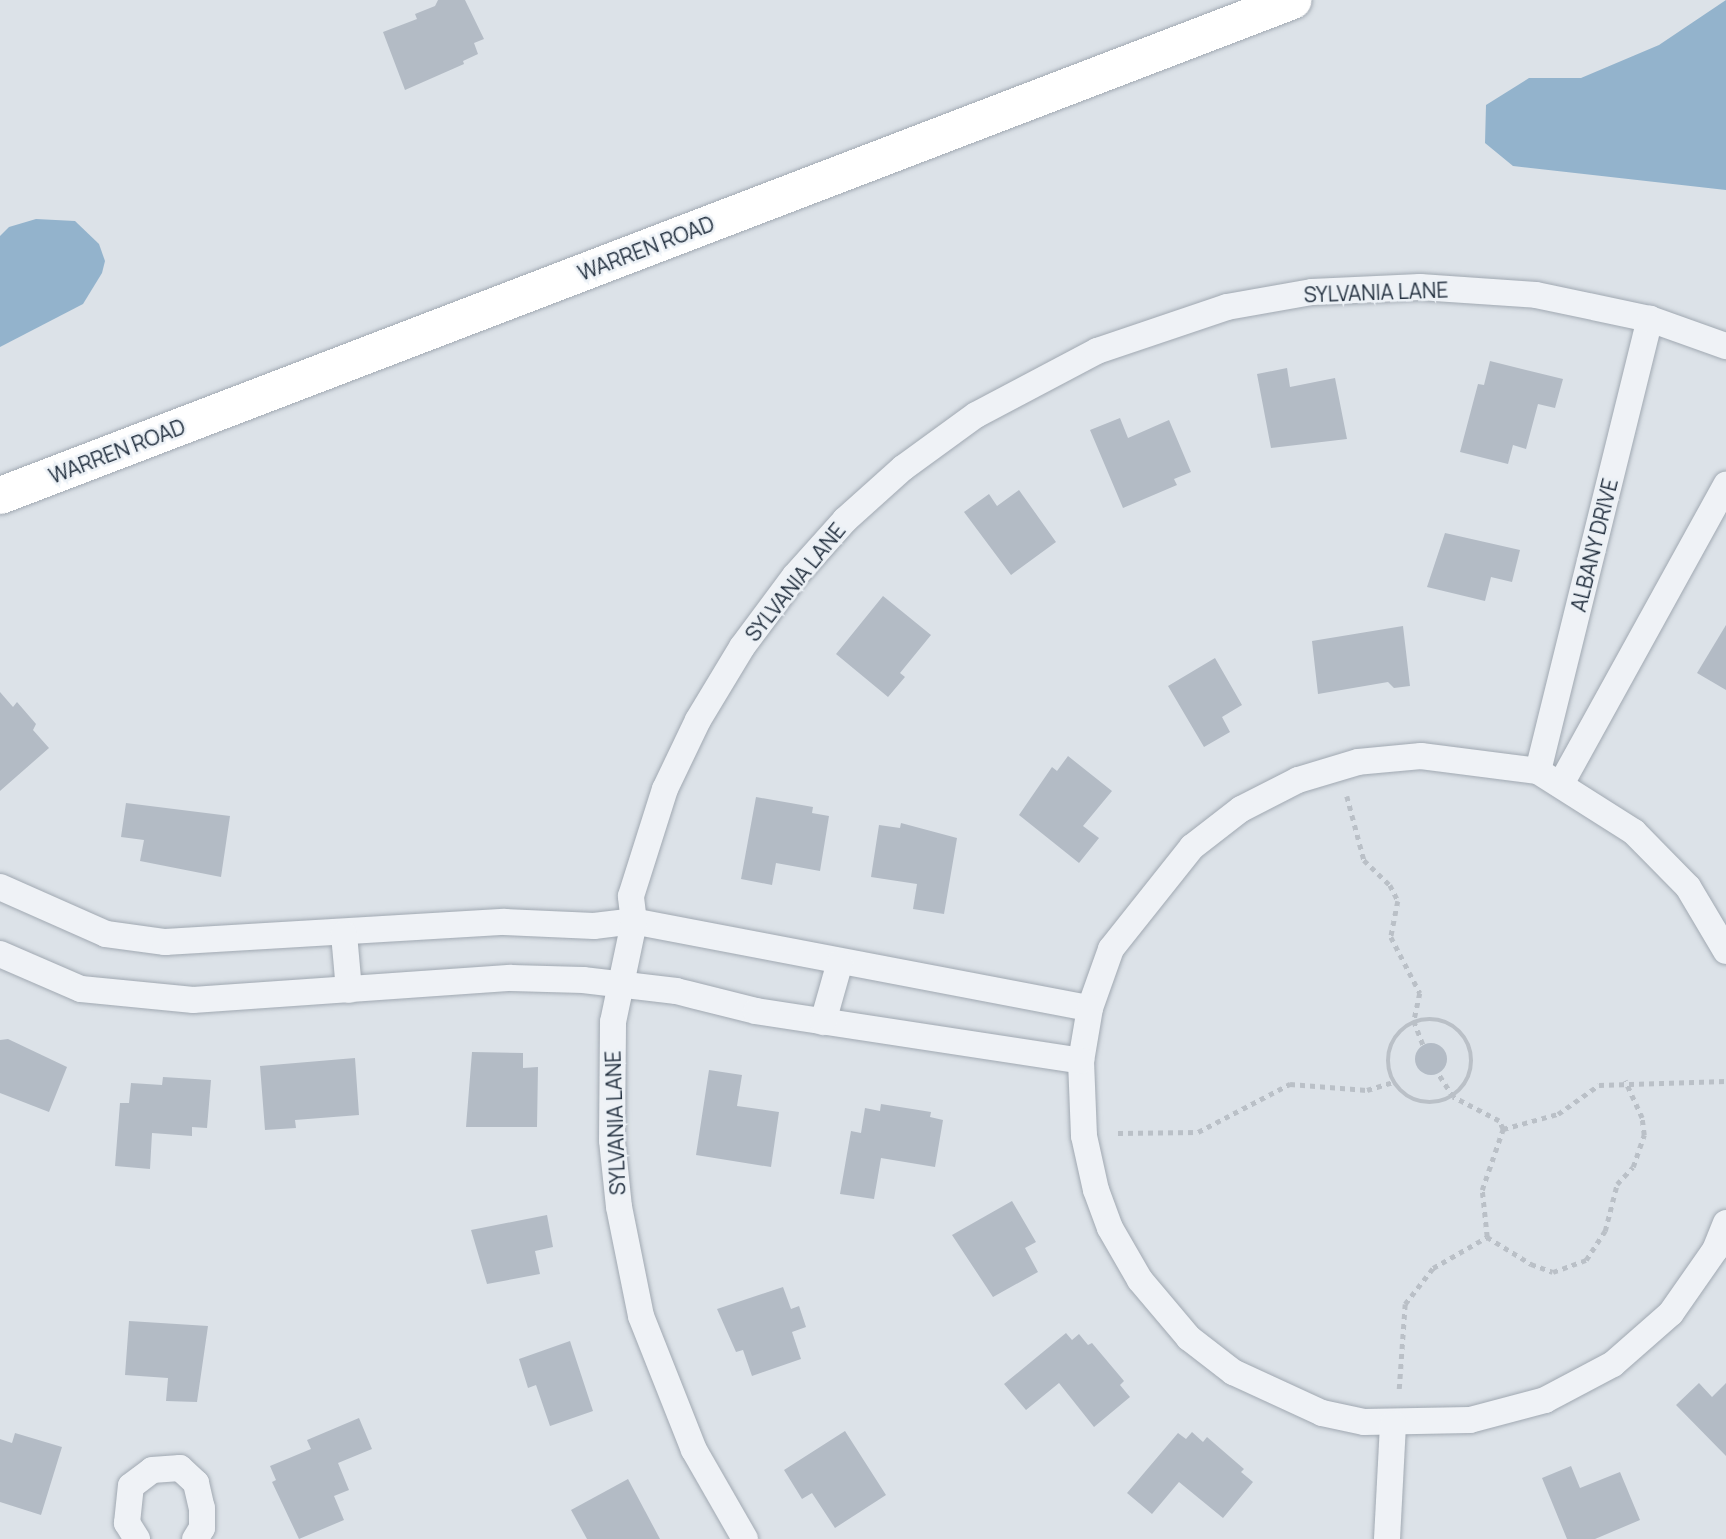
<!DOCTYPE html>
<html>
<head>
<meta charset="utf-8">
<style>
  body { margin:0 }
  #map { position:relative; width:1726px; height:1539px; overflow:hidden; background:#dce2e8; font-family:Manrope,sans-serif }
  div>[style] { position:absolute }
  .water>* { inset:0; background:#93b3cc }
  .building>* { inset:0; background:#b3bbc5 }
  .round { border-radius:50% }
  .path>* { height:4.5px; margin-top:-2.25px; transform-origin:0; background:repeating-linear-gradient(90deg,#bac0c7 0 5px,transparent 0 10px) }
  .path>.ring { margin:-2.25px; padding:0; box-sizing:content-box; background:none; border:4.5px solid #bac0c7; border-radius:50% }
  .roads { filter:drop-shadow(0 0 2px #a1a9b2) drop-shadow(0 0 2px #a1a9b2) }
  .street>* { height:26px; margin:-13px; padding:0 13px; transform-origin:13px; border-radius:13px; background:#eff2f6 }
  .secondary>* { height:37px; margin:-18.5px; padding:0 18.5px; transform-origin:18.5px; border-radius:18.5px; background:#fff }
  span { translate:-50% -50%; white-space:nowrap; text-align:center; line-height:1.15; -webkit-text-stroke:5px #ecf1f6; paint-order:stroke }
  .street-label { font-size:21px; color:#243140 }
</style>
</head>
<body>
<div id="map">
  <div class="water">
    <div style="clip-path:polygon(1726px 0,1726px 190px,1513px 166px,1485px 143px,1486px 105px,1529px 78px,1581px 78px,1659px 45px)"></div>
    <div style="clip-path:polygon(36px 219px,75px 221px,99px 244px,105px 261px,102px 273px,83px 304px,0 347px,0 236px,9px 227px)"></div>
  </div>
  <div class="building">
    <div style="clip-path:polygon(438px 0,465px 0,484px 39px,474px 43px,478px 54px,463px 61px,464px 64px,405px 90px,383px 32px,417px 19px,415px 14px,435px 6px)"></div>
    <div style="clip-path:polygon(1490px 361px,1563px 379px,1555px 408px,1538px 404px,1526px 449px,1513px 445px,1508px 464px,1460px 452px,1478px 384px,1484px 385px)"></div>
    <div style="clip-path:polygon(1287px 368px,1290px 387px,1335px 378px,1347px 439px,1271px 448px,1257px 374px)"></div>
    <div style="clip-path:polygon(1120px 418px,1128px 438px,1169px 420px,1191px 472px,1174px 479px,1177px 485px,1123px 508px,1090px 430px)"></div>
    <div style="clip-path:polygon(1019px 490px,1056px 542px,1011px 575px,964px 512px,989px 494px,997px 506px)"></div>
    <div style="clip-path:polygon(1445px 533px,1520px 550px,1512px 582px,1491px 577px,1485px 601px,1427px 587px)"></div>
    <div style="clip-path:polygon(883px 596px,931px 635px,900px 673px,905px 677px,888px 697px,836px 654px)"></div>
    <div style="clip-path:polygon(1726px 625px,1726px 690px,1697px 673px)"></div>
    <div style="clip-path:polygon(1403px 626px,1410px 686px,1394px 688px,1388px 682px,1318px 694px,1312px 641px)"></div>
    <div style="clip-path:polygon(1215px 658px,1242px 705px,1222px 717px,1230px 732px,1204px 747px,1168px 686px)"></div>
    <div style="clip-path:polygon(0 692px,13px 707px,17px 702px,36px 724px,33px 730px,49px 748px,0 791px)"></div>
    <div style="clip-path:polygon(1068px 756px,1112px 791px,1083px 826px,1099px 838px,1079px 863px,1019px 815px,1052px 767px,1057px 771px)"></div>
    <div style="clip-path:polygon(756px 797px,813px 807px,812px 813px,829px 816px,820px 871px,776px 863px,772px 885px,741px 879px)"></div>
    <div style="clip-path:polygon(126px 803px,230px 816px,221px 877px,140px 861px,144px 840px,121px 837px)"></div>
    <div style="clip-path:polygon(901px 823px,957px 838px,944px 914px,913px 909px,917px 884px,871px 877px,879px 825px,900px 828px)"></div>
    <div style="clip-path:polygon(8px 1039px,67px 1067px,49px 1112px,0 1093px,0 1040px)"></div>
    <div class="round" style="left:1415px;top:1043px;width:32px;height:32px"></div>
    <div style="clip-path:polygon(472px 1052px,523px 1053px,523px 1068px,538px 1067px,537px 1127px,466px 1127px)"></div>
    <div style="clip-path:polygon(355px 1058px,359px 1115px,295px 1120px,296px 1128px,265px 1130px,260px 1066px)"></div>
    <div style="clip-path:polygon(709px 1070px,742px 1075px,737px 1106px,779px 1112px,771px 1167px,696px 1155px)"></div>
    <div style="clip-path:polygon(163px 1077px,211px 1080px,207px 1128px,192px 1127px,192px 1136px,152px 1133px,150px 1169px,115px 1166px,120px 1103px,129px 1103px,131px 1083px,162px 1085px)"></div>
    <div style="clip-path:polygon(881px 1104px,931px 1112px,930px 1117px,943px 1120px,935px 1167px,881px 1158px,874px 1199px,840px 1194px,851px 1131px,861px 1133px,865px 1108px,880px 1111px)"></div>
    <div style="clip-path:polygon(1012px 1201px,1036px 1242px,1025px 1248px,1038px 1272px,993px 1297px,952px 1235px)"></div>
    <div style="clip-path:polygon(547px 1215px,553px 1247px,535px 1251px,540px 1274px,487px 1284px,471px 1230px)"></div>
    <div style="clip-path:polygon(783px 1287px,791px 1309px,799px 1306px,806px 1327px,792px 1332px,801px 1359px,752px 1376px,743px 1350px,736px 1352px,717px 1309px)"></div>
    <div style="clip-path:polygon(129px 1321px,208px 1326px,197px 1402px,166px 1401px,168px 1378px,125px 1375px)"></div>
    <div style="clip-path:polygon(1066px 1333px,1072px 1340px,1079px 1334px,1088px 1345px,1092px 1343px,1124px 1381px,1120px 1385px,1130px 1397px,1094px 1427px,1059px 1383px,1026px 1410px,1004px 1384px)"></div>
    <div style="clip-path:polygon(570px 1341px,593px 1411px,550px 1426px,536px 1385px,528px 1388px,519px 1359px)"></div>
    <div style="clip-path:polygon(1699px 1383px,1712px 1397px,1726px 1383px,1726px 1456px,1676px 1405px)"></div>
    <div style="clip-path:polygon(359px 1418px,372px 1449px,338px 1463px,349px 1490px,334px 1496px,344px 1520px,299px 1539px,272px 1482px,276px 1480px,270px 1466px,311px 1449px,307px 1440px)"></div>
    <div style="clip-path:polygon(845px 1431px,886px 1495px,835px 1528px,812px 1493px,802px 1499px,784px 1470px)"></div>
    <div style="clip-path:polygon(1192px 1432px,1203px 1442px,1207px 1437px,1244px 1469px,1241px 1472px,1253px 1482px,1223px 1518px,1179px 1482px,1152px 1514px,1127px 1493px,1178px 1433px,1186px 1439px)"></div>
    <div style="clip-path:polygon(15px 1433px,62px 1447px,41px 1515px,0 1502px,0 1439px,12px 1443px)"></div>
    <div style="clip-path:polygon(1571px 1466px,1580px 1488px,1620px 1472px,1640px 1520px,1595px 1539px,1567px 1539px,1542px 1478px)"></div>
    <div style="clip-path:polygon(628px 1479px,660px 1539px,587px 1539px,571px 1510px)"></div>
  </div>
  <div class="path">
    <div style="left:1347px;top:796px;width:66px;rotate:75.1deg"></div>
    <div style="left:1364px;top:860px;width:36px;rotate:44deg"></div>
    <div style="left:1390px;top:885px;width:18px;rotate:63deg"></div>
    <div style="left:1398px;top:901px;width:37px;rotate:101deg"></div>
    <div style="left:1391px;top:937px;width:63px;rotate:62.6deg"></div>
    <div style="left:1420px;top:993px;width:29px;rotate:102deg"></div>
    <div style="left:1414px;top:1021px;width:26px;rotate:69deg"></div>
    <div class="ring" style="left:1388px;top:1019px;width:79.5px;height:79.5px"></div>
    <div style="left:1503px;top:1129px;width:57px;rotate:-15.3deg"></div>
    <div style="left:1558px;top:1114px;width:50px;rotate:-35.3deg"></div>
    <div style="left:1599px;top:1085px;width:127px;rotate:-1.8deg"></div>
    <div style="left:1118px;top:1133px;width:80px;rotate:-0.7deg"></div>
    <div style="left:1198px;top:1132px;width:104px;rotate:-27.6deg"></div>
    <div style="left:1290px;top:1084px;width:77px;rotate:4.5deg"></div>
    <div style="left:1367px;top:1090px;width:27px;rotate:-17deg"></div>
    <div style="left:1487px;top:1237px;width:52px;rotate:31.5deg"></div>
    <div style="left:1531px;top:1264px;width:23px;rotate:20deg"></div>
    <div style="left:1553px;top:1272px;width:35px;rotate:-20deg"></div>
    <div style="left:1586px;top:1260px;width:35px;rotate:-57deg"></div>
    <div style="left:1605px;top:1231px;width:49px;rotate:-75.7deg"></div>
    <div style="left:1617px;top:1184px;width:23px;rotate:-47deg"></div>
    <div style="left:1633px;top:1167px;width:34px;rotate:-71deg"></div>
    <div style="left:1644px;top:1135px;width:17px;rotate:-97deg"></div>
    <div style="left:1642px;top:1118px;width:41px;rotate:-114.7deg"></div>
    <div style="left:1399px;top:1389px;width:85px;rotate:-86deg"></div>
    <div style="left:1405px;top:1304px;width:46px;rotate:-52.1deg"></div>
    <div style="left:1433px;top:1268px;width:62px;rotate:-29.9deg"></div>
    <div style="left:1487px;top:1237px;width:47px;rotate:-96.1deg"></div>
    <div style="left:1482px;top:1190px;width:65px;rotate:-71deg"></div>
    <div style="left:1503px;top:1129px;width:9px;rotate:-117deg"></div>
    <div style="left:1499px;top:1121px;width:52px;rotate:-152.4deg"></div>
    <div style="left:1453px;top:1097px;width:27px;rotate:-123deg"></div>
  </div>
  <div class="roads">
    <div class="street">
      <div style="left:1538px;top:771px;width:466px;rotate:-76.1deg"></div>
      <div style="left:1561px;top:784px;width:342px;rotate:-61.1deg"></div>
      <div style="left:0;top:887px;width:116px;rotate:23.9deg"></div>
      <div style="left:106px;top:934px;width:60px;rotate:7.7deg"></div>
      <div style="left:165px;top:942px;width:340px;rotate:-3.4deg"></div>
      <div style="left:504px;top:922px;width:90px;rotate:2.5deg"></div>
      <div style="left:594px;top:926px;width:38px;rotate:-7deg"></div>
      <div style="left:632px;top:921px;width:466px;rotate:10.8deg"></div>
      <div style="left:344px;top:934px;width:56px;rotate:84.9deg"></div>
      <div style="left:1726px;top:951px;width:74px;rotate:-120.7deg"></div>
      <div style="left:1688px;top:887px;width:77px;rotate:-134.5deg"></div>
      <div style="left:1634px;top:832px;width:114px;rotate:-147.6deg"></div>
      <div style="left:1538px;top:771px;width:118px;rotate:-172.7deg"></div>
      <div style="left:1421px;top:756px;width:63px;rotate:174.6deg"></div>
      <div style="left:1358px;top:762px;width:63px;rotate:163.3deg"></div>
      <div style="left:1298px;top:780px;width:64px;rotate:153deg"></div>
      <div style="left:1241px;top:809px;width:62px;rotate:142.2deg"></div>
      <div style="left:1192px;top:847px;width:130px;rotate:128.5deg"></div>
      <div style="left:1111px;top:949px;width:63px;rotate:109.6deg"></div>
      <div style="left:1090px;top:1008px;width:54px;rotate:99.6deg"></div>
      <div style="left:1081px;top:1061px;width:75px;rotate:87.7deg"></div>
      <div style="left:1084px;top:1136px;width:55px;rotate:77.5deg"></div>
      <div style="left:1096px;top:1190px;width:40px;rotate:69.8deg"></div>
      <div style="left:1110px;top:1228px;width:60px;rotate:60deg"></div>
      <div style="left:1140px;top:1280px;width:76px;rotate:49.8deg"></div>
      <div style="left:1189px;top:1338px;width:56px;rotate:37.7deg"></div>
      <div style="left:1233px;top:1372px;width:98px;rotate:24.7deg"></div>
      <div style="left:1322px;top:1413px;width:43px;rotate:12.1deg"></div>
      <div style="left:1364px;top:1422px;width:106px;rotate:-1.1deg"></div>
      <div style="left:1470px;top:1420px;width:78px;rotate:-14.9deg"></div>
      <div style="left:1545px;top:1400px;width:77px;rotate:-27.9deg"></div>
      <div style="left:1613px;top:1364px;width:77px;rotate:-41.3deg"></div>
      <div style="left:1671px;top:1313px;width:77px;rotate:-55.1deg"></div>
      <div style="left:1715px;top:1250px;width:29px;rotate:-68deg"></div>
      <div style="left:0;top:954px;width:88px;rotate:23.4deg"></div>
      <div style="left:81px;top:989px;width:113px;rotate:5.6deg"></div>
      <div style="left:193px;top:1000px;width:319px;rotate:-4deg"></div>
      <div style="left:511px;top:978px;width:72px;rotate:1.6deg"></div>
      <div style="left:583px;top:980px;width:94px;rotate:6.7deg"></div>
      <div style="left:676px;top:991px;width:82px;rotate:14deg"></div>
      <div style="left:756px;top:1011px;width:329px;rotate:8.7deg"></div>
      <div style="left:823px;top:1022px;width:62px;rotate:-74.2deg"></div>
      <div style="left:137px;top:1539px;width:19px;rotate:-122deg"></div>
      <div style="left:127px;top:1523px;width:37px;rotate:-84deg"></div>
      <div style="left:131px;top:1486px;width:26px;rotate:-37deg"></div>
      <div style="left:152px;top:1470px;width:28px;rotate:-4deg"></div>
      <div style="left:180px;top:1468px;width:22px;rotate:43deg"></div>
      <div style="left:196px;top:1483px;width:26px;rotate:77deg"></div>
      <div style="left:202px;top:1508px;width:20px;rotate:90deg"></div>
      <div style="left:202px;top:1528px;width:13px;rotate:122deg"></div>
      <div style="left:745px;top:1539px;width:103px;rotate:-119.8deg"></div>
      <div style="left:694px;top:1450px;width:144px;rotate:-111.6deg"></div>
      <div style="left:641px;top:1316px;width:111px;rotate:-101.4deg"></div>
      <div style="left:619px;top:1207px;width:67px;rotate:-96deg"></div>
      <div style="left:612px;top:1140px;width:118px;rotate:-89.5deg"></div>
      <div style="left:613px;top:1022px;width:102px;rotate:-78.1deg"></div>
      <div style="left:634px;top:922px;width:26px;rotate:-97deg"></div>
      <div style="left:631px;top:896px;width:112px;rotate:-72.4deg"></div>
      <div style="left:665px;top:789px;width:76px;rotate:-64.4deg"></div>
      <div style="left:698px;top:720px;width:85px;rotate:-58.9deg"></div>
      <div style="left:742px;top:647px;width:89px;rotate:-53.3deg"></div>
      <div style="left:795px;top:576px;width:75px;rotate:-48.2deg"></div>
      <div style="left:845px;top:520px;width:78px;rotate:-41.9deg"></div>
      <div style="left:903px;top:468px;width:90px;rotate:-36deg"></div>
      <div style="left:976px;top:415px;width:137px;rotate:-27.9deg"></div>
      <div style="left:1097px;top:351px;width:137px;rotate:-18.7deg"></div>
      <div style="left:1227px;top:307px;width:86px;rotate:-10deg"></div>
      <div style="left:1312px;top:292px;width:108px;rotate:-2.7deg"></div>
      <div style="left:1420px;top:287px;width:116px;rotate:3.9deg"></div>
      <div style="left:1536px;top:295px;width:116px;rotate:11.9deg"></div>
      <div style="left:1650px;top:319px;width:81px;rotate:19.6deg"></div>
      <div style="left:1387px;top:1539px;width:116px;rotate:-87deg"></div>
    </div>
    <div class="secondary">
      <div style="left:0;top:495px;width:1384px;rotate:-20.96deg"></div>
    </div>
  </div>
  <div class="street-label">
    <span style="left:646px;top:248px;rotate:-21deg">WARREN ROAD</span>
    <span style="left:1376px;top:292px;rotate:-2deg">SYLVANIA LANE</span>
    <span style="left:117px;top:451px;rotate:-21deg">WARREN ROAD</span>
    <span style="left:1594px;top:545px;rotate:-76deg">ALBANY DRIVE</span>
    <span style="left:795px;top:582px;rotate:-51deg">SYLVANIA LANE</span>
    <span style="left:615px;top:1123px;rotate:-92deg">SYLVANIA LANE</span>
  </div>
</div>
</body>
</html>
